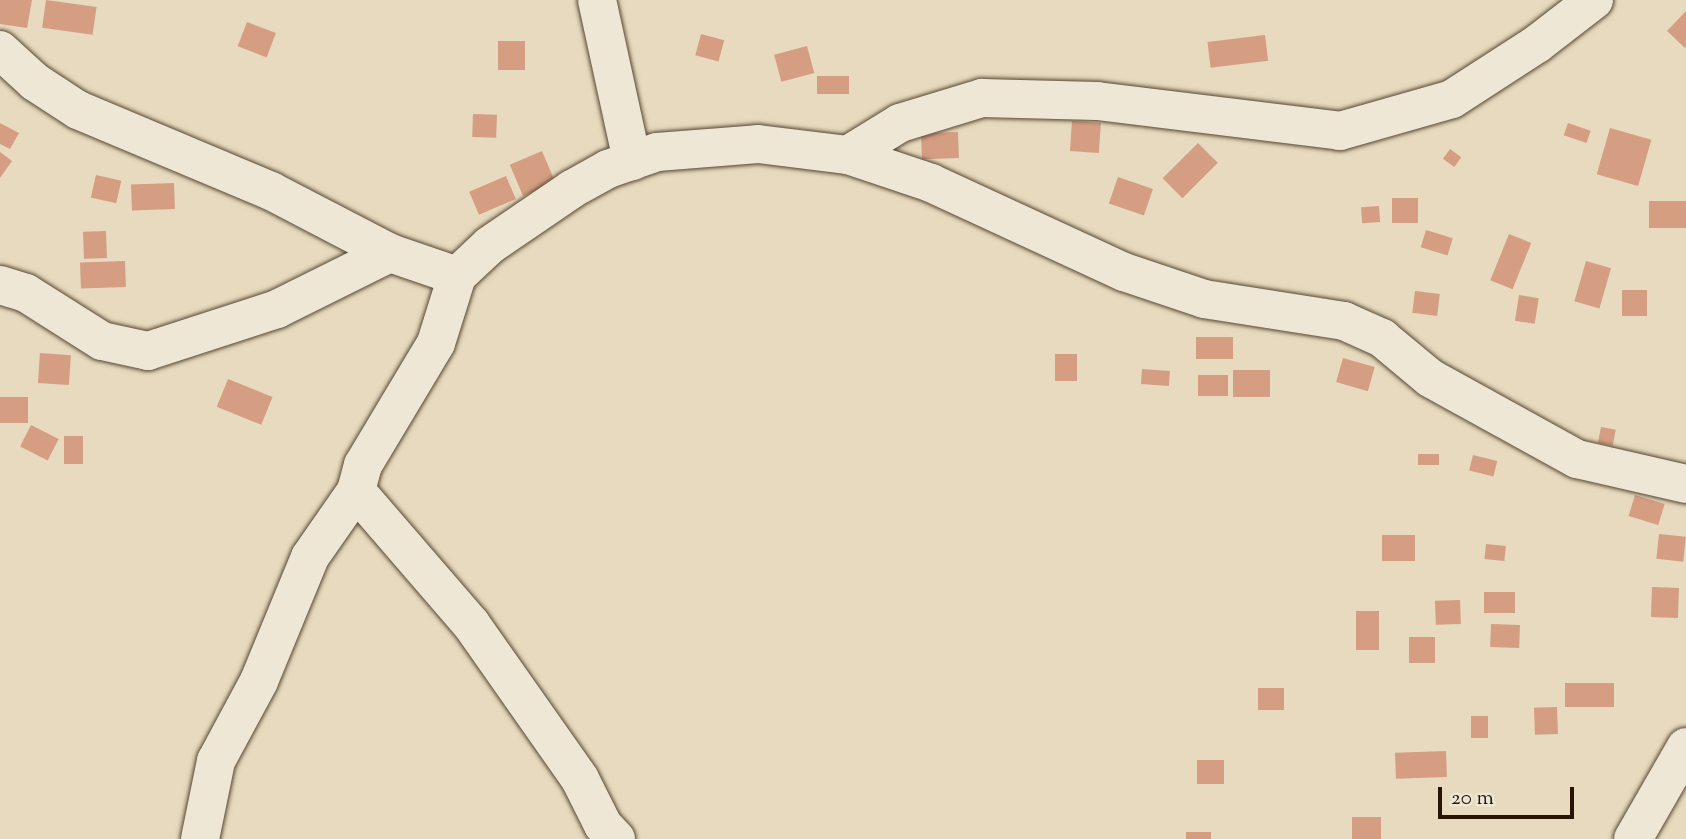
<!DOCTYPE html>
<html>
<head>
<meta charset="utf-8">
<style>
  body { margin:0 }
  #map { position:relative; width:1686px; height:839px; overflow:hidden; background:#e7dabe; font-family:"Sorts Mill Goudy",serif }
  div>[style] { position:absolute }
  .building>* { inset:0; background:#d59e82; transform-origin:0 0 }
  .roads { filter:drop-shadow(0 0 2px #574632) drop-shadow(0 0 2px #574632) }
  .street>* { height:38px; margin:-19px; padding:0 19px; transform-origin:19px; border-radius:19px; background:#efe7d5 }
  span { translate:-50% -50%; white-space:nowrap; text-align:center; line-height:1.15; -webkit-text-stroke:7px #efe7d5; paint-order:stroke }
  .scale { position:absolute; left:1438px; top:787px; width:136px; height:32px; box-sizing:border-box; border:4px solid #271404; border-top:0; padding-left:9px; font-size:21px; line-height:24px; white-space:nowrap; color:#271404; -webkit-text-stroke:5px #efe7d5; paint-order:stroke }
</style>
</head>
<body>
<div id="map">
  <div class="building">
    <div style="clip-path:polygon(0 0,32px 0,27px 28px,0 24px)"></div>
    <div style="left:46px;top:0;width:51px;height:28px;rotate:8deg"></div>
    <div style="clip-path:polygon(1686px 11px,1686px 46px,1685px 48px,1667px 31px)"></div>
    <div style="left:247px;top:22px;width:31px;height:26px;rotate:21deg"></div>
    <div style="left:701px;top:34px;width:24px;height:22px;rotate:15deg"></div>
    <div style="left:1265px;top:35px;width:26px;height:58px;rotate:83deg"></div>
    <div style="left:498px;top:41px;width:27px;height:29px"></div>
    <div style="left:807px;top:46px;width:28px;height:34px;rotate:75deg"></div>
    <div style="left:817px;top:76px;width:32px;height:18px"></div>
    <div style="left:473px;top:114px;width:24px;height:23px;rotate:2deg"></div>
    <div style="left:1072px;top:121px;width:29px;height:30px;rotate:4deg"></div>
    <div style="clip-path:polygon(0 123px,19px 133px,10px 149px,0 144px)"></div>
    <div style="left:1568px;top:123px;width:24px;height:13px;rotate:19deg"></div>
    <div style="left:1610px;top:128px;width:43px;height:48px;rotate:16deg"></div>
    <div style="left:958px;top:132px;width:26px;height:37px;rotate:88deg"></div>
    <div style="left:1198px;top:143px;width:28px;height:50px;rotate:45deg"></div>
    <div style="left:1450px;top:149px;width:14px;height:12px;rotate:36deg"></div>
    <div style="left:542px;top:151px;width:34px;height:35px;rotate:67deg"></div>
    <div style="clip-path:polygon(0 152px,12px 161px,0 178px)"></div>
    <div style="left:96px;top:175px;width:26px;height:23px;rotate:13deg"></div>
    <div style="left:506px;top:176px;width:25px;height:40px;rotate:67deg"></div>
    <div style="left:1118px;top:177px;width:37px;height:28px;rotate:19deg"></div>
    <div style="left:174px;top:183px;width:26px;height:43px;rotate:88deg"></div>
    <div style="left:1392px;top:198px;width:26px;height:25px"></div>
    <div style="left:1649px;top:201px;width:37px;height:27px"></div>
    <div style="left:1379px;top:206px;width:16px;height:18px;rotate:86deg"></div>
    <div style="left:1426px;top:230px;width:28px;height:18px;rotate:17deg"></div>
    <div style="left:106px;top:231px;width:27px;height:23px;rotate:88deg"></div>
    <div style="left:1509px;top:234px;width:24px;height:50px;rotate:22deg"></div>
    <div style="left:125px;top:261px;width:26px;height:45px;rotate:88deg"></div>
    <div style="left:1586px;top:261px;width:26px;height:42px;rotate:16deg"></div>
    <div style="left:1622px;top:290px;width:25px;height:26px"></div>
    <div style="left:1415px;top:291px;width:25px;height:22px;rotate:7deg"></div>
    <div style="left:1519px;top:295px;width:20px;height:26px;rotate:9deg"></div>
    <div style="left:1233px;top:337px;width:22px;height:37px;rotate:90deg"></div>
    <div style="left:40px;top:353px;width:31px;height:30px;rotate:4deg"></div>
    <div style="left:1055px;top:354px;width:22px;height:27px"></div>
    <div style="left:1343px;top:358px;width:33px;height:25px;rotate:16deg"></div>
    <div style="left:1142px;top:369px;width:28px;height:15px;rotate:4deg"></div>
    <div style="left:1233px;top:370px;width:37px;height:27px"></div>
    <div style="left:1198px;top:375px;width:30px;height:21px"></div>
    <div style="left:228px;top:379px;width:48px;height:30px;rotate:22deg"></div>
    <div style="left:0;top:397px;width:28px;height:26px"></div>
    <div style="left:31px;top:425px;width:31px;height:24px;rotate:27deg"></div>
    <div style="left:1601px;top:427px;width:15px;height:16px;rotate:11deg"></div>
    <div style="left:64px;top:436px;width:19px;height:28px"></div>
    <div style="left:1418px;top:454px;width:21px;height:11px"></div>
    <div style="left:1473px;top:455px;width:25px;height:16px;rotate:14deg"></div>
    <div style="left:1635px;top:495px;width:31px;height:22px;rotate:17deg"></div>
    <div style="left:1659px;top:534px;width:27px;height:25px;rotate:6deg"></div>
    <div style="left:1415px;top:535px;width:26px;height:33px;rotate:90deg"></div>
    <div style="left:1486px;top:544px;width:20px;height:15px;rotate:6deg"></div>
    <div style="left:1652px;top:587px;width:27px;height:30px;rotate:2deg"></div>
    <div style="left:1484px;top:592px;width:31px;height:21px"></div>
    <div style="left:1460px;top:600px;width:24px;height:25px;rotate:88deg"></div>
    <div style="left:1356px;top:611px;width:23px;height:39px"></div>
    <div style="left:1491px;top:624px;width:29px;height:23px;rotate:2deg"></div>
    <div style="left:1409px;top:637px;width:26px;height:26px"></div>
    <div style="left:1565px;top:683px;width:49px;height:24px"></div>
    <div style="left:1258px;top:688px;width:26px;height:22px"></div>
    <div style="left:1557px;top:707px;width:27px;height:23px;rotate:88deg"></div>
    <div style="left:1471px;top:716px;width:17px;height:22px"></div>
    <div style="left:1446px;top:751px;width:26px;height:51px;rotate:88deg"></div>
    <div style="left:1224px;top:760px;width:24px;height:27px;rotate:90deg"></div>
    <div style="left:1352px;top:817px;width:29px;height:22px"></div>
    <div style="left:1186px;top:832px;width:25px;height:7px"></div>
  </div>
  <div class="roads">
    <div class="street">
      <div style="left:597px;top:0;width:165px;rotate:77.7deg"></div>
      <div style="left:0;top:50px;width:47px;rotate:42.4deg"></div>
      <div style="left:35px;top:82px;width:51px;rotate:33.1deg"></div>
      <div style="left:78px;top:110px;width:209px;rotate:22.8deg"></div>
      <div style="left:271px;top:191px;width:134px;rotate:27.5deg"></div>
      <div style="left:390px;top:253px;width:71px;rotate:18.9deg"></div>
      <div style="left:848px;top:155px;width:61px;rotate:-31.6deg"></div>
      <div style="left:900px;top:123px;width:86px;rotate:-17deg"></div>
      <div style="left:982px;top:98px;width:115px;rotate:1.5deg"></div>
      <div style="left:1097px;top:101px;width:245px;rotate:7deg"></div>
      <div style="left:1340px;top:131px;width:116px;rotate:-15.9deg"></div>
      <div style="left:1452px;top:99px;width:101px;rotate:-32.9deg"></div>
      <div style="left:1537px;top:44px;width:72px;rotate:-37.7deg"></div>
      <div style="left:0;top:285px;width:27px;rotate:17deg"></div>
      <div style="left:26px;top:293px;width:90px;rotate:32.3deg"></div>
      <div style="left:102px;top:341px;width:47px;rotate:12.3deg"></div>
      <div style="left:148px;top:351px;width:136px;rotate:-18deg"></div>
      <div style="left:277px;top:309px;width:126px;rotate:-26.4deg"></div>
      <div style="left:200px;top:839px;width:80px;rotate:-78.4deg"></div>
      <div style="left:216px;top:761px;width:91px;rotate:-61.7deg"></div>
      <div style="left:259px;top:681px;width:134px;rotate:-67.6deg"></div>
      <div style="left:310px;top:557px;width:80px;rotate:-55.1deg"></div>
      <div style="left:616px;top:839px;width:19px;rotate:-133deg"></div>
      <div style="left:603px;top:825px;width:51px;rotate:-116.6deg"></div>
      <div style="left:580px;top:779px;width:189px;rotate:-125.1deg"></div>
      <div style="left:471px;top:624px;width:176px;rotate:-130.8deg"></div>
      <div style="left:356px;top:491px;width:27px;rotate:-75deg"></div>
      <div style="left:363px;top:465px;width:142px;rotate:-59.1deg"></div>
      <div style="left:436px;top:343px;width:70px;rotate:-72.6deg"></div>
      <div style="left:457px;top:276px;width:45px;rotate:-43.2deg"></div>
      <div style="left:490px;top:245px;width:99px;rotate:-34.3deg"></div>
      <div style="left:572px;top:189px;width:41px;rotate:-29.1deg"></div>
      <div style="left:608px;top:169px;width:52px;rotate:-19.1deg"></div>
      <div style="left:657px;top:152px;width:101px;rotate:-4.5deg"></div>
      <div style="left:758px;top:144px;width:91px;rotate:7deg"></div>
      <div style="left:848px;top:155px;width:88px;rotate:18.6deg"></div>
      <div style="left:931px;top:183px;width:213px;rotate:24.8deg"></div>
      <div style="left:1124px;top:272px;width:84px;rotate:18.6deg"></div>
      <div style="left:1204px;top:299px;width:142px;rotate:8.9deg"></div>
      <div style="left:1344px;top:321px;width:42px;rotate:24.1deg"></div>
      <div style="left:1382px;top:338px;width:62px;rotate:39.8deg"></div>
      <div style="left:1430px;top:378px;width:168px;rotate:28.9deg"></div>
      <div style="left:1577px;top:459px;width:112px;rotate:12.9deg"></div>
      <div style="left:1633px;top:839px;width:106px;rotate:-60.1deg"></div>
    </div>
  </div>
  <div class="scale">20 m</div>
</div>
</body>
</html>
